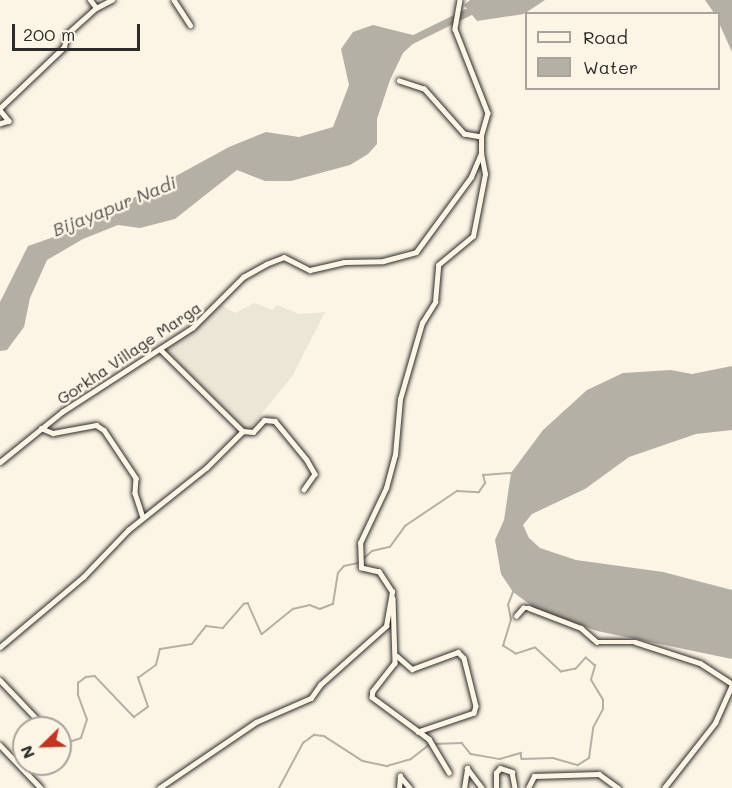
<!DOCTYPE html>
<html>
<head>
<meta charset="utf-8">
<style>
  body { margin:0 }
  #map { position:relative; width:732px; height:788px; overflow:hidden; background:#fcf5e5; font-family:Mali,sans-serif }
  div>[style] { position:absolute }
  .built>* { inset:0; background:#ece6d7 }
  .water>* { inset:0; background:#b4b0a5 }
  .stream>* { height:1.5px; margin:-0.75px; padding:0 0.75px; transform-origin:0.75px; border-radius:0.75px; background:#b4b0a5 }
  .river>* { height:8px; margin:-4px; padding:0 4px; transform-origin:4px; border-radius:4px; background:#b4b0a5 }
  .roads { filter:drop-shadow(0 0 2px #2b2b2b) drop-shadow(0 0 2px #2b2b2b) }
  .minor>* { height:4.5px; margin:-2.25px; padding:0 2.25px; transform-origin:2.25px; border-radius:2.25px; background:#fcf5e5 }
  span { translate:-50% -50%; white-space:nowrap; text-align:center; line-height:1.15; -webkit-text-stroke:5px #fcf5e5; paint-order:stroke }
  .street-label { font-size:16px; color:#2b2b2b }
  .water-label { font-size:18px; color:#545350; font-style:italic }
  .legend { position:absolute; left:525px; top:12px; width:195px; height:78px; box-sizing:border-box; background:#fcf5e5; border:2px solid #a8a49b; margin:0; padding:8px 10px; list-style:none; font-size:18px; color:#2b2b2b }
  .legend li { display:flex; align-items:center; gap:12px; height:30px }
  .legend b { width:30px; border:2px solid #a8a49b }
  .north { position:absolute; left:12px; top:716px; width:60px; height:60px; box-sizing:border-box; background:#fcf5e5; border:2px solid #a8a49b; border-radius:50%; rotate:247deg; font-size:16px; font-weight:700; line-height:24px; text-align:center; color:#2b2b2b }
  .north::after { content:''; display:block; margin:auto; width:21px; height:27px; background:#c8321e; clip-path:polygon(50% 0,100% 100%,50% 72%,0 100%) }
  .scale { position:absolute; left:12px; top:24px; width:128px; height:27px; box-sizing:border-box; border:3px solid #2b2b2b; border-top:0; padding-left:8px; font-size:18px; line-height:21px; white-space:nowrap; color:#2b2b2b; -webkit-text-stroke:4px #fcf5e5; paint-order:stroke }
</style>
</head>
<body>
<div id="map">
  <div class="built">
    <div style="clip-path:polygon(255px 303px,272px 310px,277px 305px,299px 314px,325px 312px,293px 375px,247px 432px,164px 350px,222px 305px,235px 313px)"></div>
  </div>
  <div class="water">
    <div style="clip-path:polygon(470px 0,545px 0,524px 14px,477px 21px,464px 5px)"></div>
    <div style="clip-path:polygon(705px 0,732px 0,732px 52px,719px 23px,718px 14px,714px 13px)"></div>
    <div style="clip-path:polygon(373px 25px,413px 35px,416px 41px,403px 53px,390px 80px,377px 119px,377px 144px,368px 154px,350px 165px,291px 181px,265px 181px,237px 170px,175px 219px,140px 228px,118px 225px,83px 239px,47px 260px,30px 298px,24px 327px,7px 350px,0 351px,0 302px,28px 246px,68px 232px,96px 212px,143px 194px,229px 147px,266px 132px,299px 137px,333px 127px,349px 85px,341px 49px,353px 32px)"></div>
    <div style="clip-path:polygon(732px 366px,732px 430px,696px 434px,629px 457px,585px 489px,532px 514px,523px 525px,529px 538px,540px 548px,576px 560px,663px 572px,732px 590px,732px 659px,597px 631px,536px 609px,513px 592px,501px 574px,495px 540px,504px 520px,511px 473px,543px 430px,587px 390px,623px 373px,671px 370px,692px 374px)"></div>
  </div>
  <div class="stream">
    <div style="left:362px;top:560px;width:13px;rotate:-42deg"></div>
    <div style="left:372px;top:551px;width:18px;rotate:-13deg"></div>
    <div style="left:390px;top:547px;width:26px;rotate:-54deg"></div>
    <div style="left:405px;top:526px;width:63px;rotate:-33.9deg"></div>
    <div style="left:457px;top:491px;width:22px;rotate:3deg"></div>
    <div style="left:479px;top:492px;width:11px;rotate:-56deg"></div>
    <div style="left:485px;top:483px;width:8px;rotate:-104deg"></div>
    <div style="left:483px;top:475px;width:28px;rotate:-4deg"></div>
    <div style="left:434px;top:744px;width:28px;rotate:-2deg"></div>
    <div style="left:462px;top:743px;width:14px;rotate:51deg"></div>
    <div style="left:471px;top:754px;width:29px;rotate:10deg"></div>
    <div style="left:500px;top:759px;width:22px;rotate:-16deg"></div>
    <div style="left:521px;top:753px;width:6px;rotate:81deg"></div>
    <div style="left:522px;top:759px;width:31px;rotate:-2deg"></div>
    <div style="left:553px;top:758px;width:26px;rotate:16deg"></div>
    <div style="left:578px;top:765px;width:13px;rotate:-32deg"></div>
    <div style="left:589px;top:758px;width:30px;rotate:-82deg"></div>
    <div style="left:593px;top:728px;width:21px;rotate:-62deg"></div>
    <div style="left:603px;top:709px;width:9px;rotate:-90deg"></div>
    <div style="left:603px;top:700px;width:23px;rotate:-121deg"></div>
    <div style="left:591px;top:680px;width:15px;rotate:-74deg"></div>
    <div style="left:595px;top:666px;width:12px;rotate:-138deg"></div>
    <div style="left:586px;top:658px;width:15px;rotate:132deg"></div>
    <div style="left:576px;top:669px;width:15px;rotate:169deg"></div>
    <div style="left:561px;top:672px;width:35px;rotate:-137deg"></div>
    <div style="left:535px;top:648px;width:20px;rotate:162deg"></div>
    <div style="left:516px;top:654px;width:15px;rotate:-148deg"></div>
    <div style="left:503px;top:646px;width:27px;rotate:-73deg"></div>
    <div style="left:511px;top:620px;width:15px;rotate:-101deg"></div>
    <div style="left:508px;top:605px;width:14px;rotate:-69deg"></div>
    <div style="left:60px;top:745px;width:22px;rotate:-18deg"></div>
    <div style="left:81px;top:738px;width:19px;rotate:-72deg"></div>
    <div style="left:87px;top:720px;width:27px;rotate:-110deg"></div>
    <div style="left:78px;top:695px;width:12px;rotate:-90deg"></div>
    <div style="left:78px;top:683px;width:10px;rotate:-37deg"></div>
    <div style="left:86px;top:677px;width:9px;rotate:-6deg"></div>
    <div style="left:95px;top:676px;width:57px;rotate:46.4deg"></div>
    <div style="left:134px;top:717px;width:17px;rotate:-36deg"></div>
    <div style="left:148px;top:707px;width:31px;rotate:-109deg"></div>
    <div style="left:138px;top:678px;width:22px;rotate:-36deg"></div>
    <div style="left:156px;top:665px;width:16px;rotate:-76deg"></div>
    <div style="left:160px;top:649px;width:32px;rotate:-9deg"></div>
    <div style="left:192px;top:644px;width:23px;rotate:-52deg"></div>
    <div style="left:206px;top:626px;width:17px;rotate:7deg"></div>
    <div style="left:223px;top:628px;width:32px;rotate:-49deg"></div>
    <div style="left:244px;top:604px;width:4px;rotate:-14deg"></div>
    <div style="left:248px;top:603px;width:34px;rotate:66deg"></div>
    <div style="left:262px;top:634px;width:40px;rotate:-39deg"></div>
    <div style="left:293px;top:609px;width:17px;rotate:-13deg"></div>
    <div style="left:310px;top:605px;width:11px;rotate:22deg"></div>
    <div style="left:320px;top:609px;width:14px;rotate:-21deg"></div>
    <div style="left:333px;top:604px;width:31px;rotate:-81deg"></div>
    <div style="left:338px;top:573px;width:9px;rotate:-49deg"></div>
    <div style="left:344px;top:566px;width:14px;rotate:-12deg"></div>
    <div style="left:279px;top:788px;width:51px;rotate:-61.9deg"></div>
    <div style="left:303px;top:743px;width:14px;rotate:-36deg"></div>
    <div style="left:314px;top:735px;width:10px;rotate:6deg"></div>
    <div style="left:324px;top:736px;width:46px;rotate:32.7deg"></div>
    <div style="left:363px;top:761px;width:25px;rotate:12deg"></div>
    <div style="left:387px;top:766px;width:25px;rotate:-16deg"></div>
    <div style="left:411px;top:759px;width:24px;rotate:-38deg"></div>
  </div>
  <div class="river">
    <div style="left:408px;top:42px;width:77px;rotate:-26.2deg"></div>
  </div>
  <div class="roads">
    <div class="minor">
      <div style="left:174px;top:0;width:30px;rotate:57deg"></div>
      <div style="left:460px;top:0;width:29px;rotate:100deg"></div>
      <div style="left:455px;top:29px;width:90px;rotate:68.6deg"></div>
      <div style="left:488px;top:113px;width:25px;rotate:106deg"></div>
      <div style="left:96px;top:8px;width:18px;rotate:-27deg"></div>
      <div style="left:0;top:108px;width:88px;rotate:-43.6deg"></div>
      <div style="left:64px;top:47px;width:13px;rotate:-77deg"></div>
      <div style="left:67px;top:34px;width:39px;rotate:-42deg"></div>
      <div style="left:96px;top:8px;width:10px;rotate:-127deg"></div>
      <div style="left:0;top:110px;width:14px;rotate:51deg"></div>
      <div style="left:9px;top:121px;width:9px;rotate:162deg"></div>
      <div style="left:160px;top:349px;width:117px;rotate:44.7deg"></div>
      <div style="left:41px;top:428px;width:13px;rotate:23deg"></div>
      <div style="left:53px;top:433px;width:44px;rotate:-10.5deg"></div>
      <div style="left:96px;top:425px;width:9px;rotate:32deg"></div>
      <div style="left:104px;top:430px;width:58px;rotate:56.3deg"></div>
      <div style="left:136px;top:478px;width:15px;rotate:94deg"></div>
      <div style="left:135px;top:493px;width:25px;rotate:72deg"></div>
      <div style="left:0;top:462px;width:80px;rotate:-38.9deg"></div>
      <div style="left:62px;top:412px;width:155px;rotate:-32.9deg"></div>
      <div style="left:192px;top:328px;width:72px;rotate:-45deg"></div>
      <div style="left:243px;top:277px;width:26px;rotate:-29deg"></div>
      <div style="left:266px;top:264px;width:19px;rotate:-21deg"></div>
      <div style="left:284px;top:257px;width:29px;rotate:27deg"></div>
      <div style="left:310px;top:270px;width:35px;rotate:-13deg"></div>
      <div style="left:344px;top:262px;width:39px;rotate:-1deg"></div>
      <div style="left:383px;top:261px;width:34px;rotate:-15deg"></div>
      <div style="left:416px;top:252px;width:93px;rotate:-53.7deg"></div>
      <div style="left:471px;top:177px;width:26px;rotate:-67deg"></div>
      <div style="left:481px;top:153px;width:16px;rotate:-90deg"></div>
      <div style="left:481px;top:137px;width:17px;rotate:-170deg"></div>
      <div style="left:464px;top:134px;width:60px;rotate:-131.6deg"></div>
      <div style="left:424px;top:89px;width:26px;rotate:-162deg"></div>
      <div style="left:393px;top:598px;width:65px;rotate:88.2deg"></div>
      <div style="left:395px;top:663px;width:36px;rotate:128deg"></div>
      <div style="left:373px;top:691px;width:6px;rotate:99deg"></div>
      <div style="left:372px;top:697px;width:71px;rotate:36.4deg"></div>
      <div style="left:429px;top:739px;width:39px;rotate:59deg"></div>
      <div style="left:516px;top:616px;width:11px;rotate:-49deg"></div>
      <div style="left:523px;top:608px;width:6px"></div>
      <div style="left:529px;top:608px;width:56px;rotate:21deg"></div>
      <div style="left:581px;top:628px;width:21px;rotate:41deg"></div>
      <div style="left:597px;top:642px;width:38px"></div>
      <div style="left:635px;top:642px;width:68px;rotate:17.9deg"></div>
      <div style="left:700px;top:663px;width:38px;rotate:33deg"></div>
      <div style="left:0;top:647px;width:109px;rotate:-40.1deg"></div>
      <div style="left:83px;top:577px;width:65px;rotate:-46.2deg"></div>
      <div style="left:128px;top:530px;width:100px;rotate:-38.5deg"></div>
      <div style="left:206px;top:468px;width:52px;rotate:-45deg"></div>
      <div style="left:243px;top:431px;width:10px;rotate:6deg"></div>
      <div style="left:253px;top:432px;width:16px;rotate:-47deg"></div>
      <div style="left:264px;top:420px;width:11px;rotate:5deg"></div>
      <div style="left:275px;top:421px;width:50px;rotate:50.6deg"></div>
      <div style="left:307px;top:460px;width:16px;rotate:60deg"></div>
      <div style="left:315px;top:474px;width:19px;rotate:125deg"></div>
      <div style="left:397px;top:656px;width:20px;rotate:41deg"></div>
      <div style="left:412px;top:669px;width:49px;rotate:-20.3deg"></div>
      <div style="left:458px;top:652px;width:8px;rotate:45deg"></div>
      <div style="left:464px;top:658px;width:49px;rotate:76deg"></div>
      <div style="left:476px;top:706px;width:7px;rotate:106deg"></div>
      <div style="left:474px;top:713px;width:59px;rotate:161.3deg"></div>
      <div style="left:0;top:680px;width:54px;rotate:46.5deg"></div>
      <div style="left:0;top:745px;width:59px;rotate:46.4deg"></div>
      <div style="left:159px;top:788px;width:117px;rotate:-34.2deg"></div>
      <div style="left:256px;top:722px;width:60px;rotate:-23.6deg"></div>
      <div style="left:311px;top:698px;width:16px;rotate:-55deg"></div>
      <div style="left:320px;top:685px;width:89px;rotate:-41.8deg"></div>
      <div style="left:386px;top:626px;width:35px;rotate:-80deg"></div>
      <div style="left:392px;top:592px;width:24px;rotate:-123deg"></div>
      <div style="left:379px;top:572px;width:18px;rotate:-167deg"></div>
      <div style="left:361px;top:568px;width:25px;rotate:-92deg"></div>
      <div style="left:360px;top:543px;width:61px;rotate:-64.7deg"></div>
      <div style="left:386px;top:488px;width:34px;rotate:-75deg"></div>
      <div style="left:395px;top:455px;width:56px;rotate:-84.9deg"></div>
      <div style="left:400px;top:399px;width:79px;rotate:-73.9deg"></div>
      <div style="left:422px;top:323px;width:25px;rotate:-58deg"></div>
      <div style="left:435px;top:302px;width:37px;rotate:-85deg"></div>
      <div style="left:438px;top:265px;width:45px;rotate:-39.6deg"></div>
      <div style="left:473px;top:236px;width:63px;rotate:-79deg"></div>
      <div style="left:485px;top:174px;width:21px;rotate:-101deg"></div>
      <div style="left:399px;top:788px;width:12px;rotate:-85deg"></div>
      <div style="left:400px;top:776px;width:16px;rotate:50deg"></div>
      <div style="left:464px;top:788px;width:20px;rotate:-81deg"></div>
      <div style="left:467px;top:768px;width:25px;rotate:53deg"></div>
      <div style="left:496px;top:788px;width:15px;rotate:-90deg"></div>
      <div style="left:496px;top:773px;width:6px;rotate:-51deg"></div>
      <div style="left:500px;top:768px;width:13px;rotate:18deg"></div>
      <div style="left:512px;top:772px;width:16px;rotate:79deg"></div>
      <div style="left:528px;top:788px;width:13px;rotate:-63deg"></div>
      <div style="left:534px;top:776px;width:65px;rotate:-1.8deg"></div>
      <div style="left:599px;top:774px;width:24px;rotate:36deg"></div>
      <div style="left:664px;top:788px;width:83px;rotate:-51.9deg"></div>
      <div style="left:715px;top:723px;width:42px;rotate:-65.9deg"></div>
    </div>
  </div>
  <div class="street-label">
    <span style="left:129px;top:353px;rotate:-34deg">Gorkha Village Marga</span>
  </div>
  <div class="water-label">
    <span style="left:114px;top:206px;rotate:-22deg">Bijayapur Nadi</span>
  </div>
  <ul class="legend">
  <li><b style="height:8px;background:#fcf5e5"></b>Road</li>
  <li><b style="height:16px;background:#b4b0a5"></b>Water</li>
  </ul>
  <div class="north">N</div>
  <div class="scale">200 m</div>
</div>
</body>
</html>
